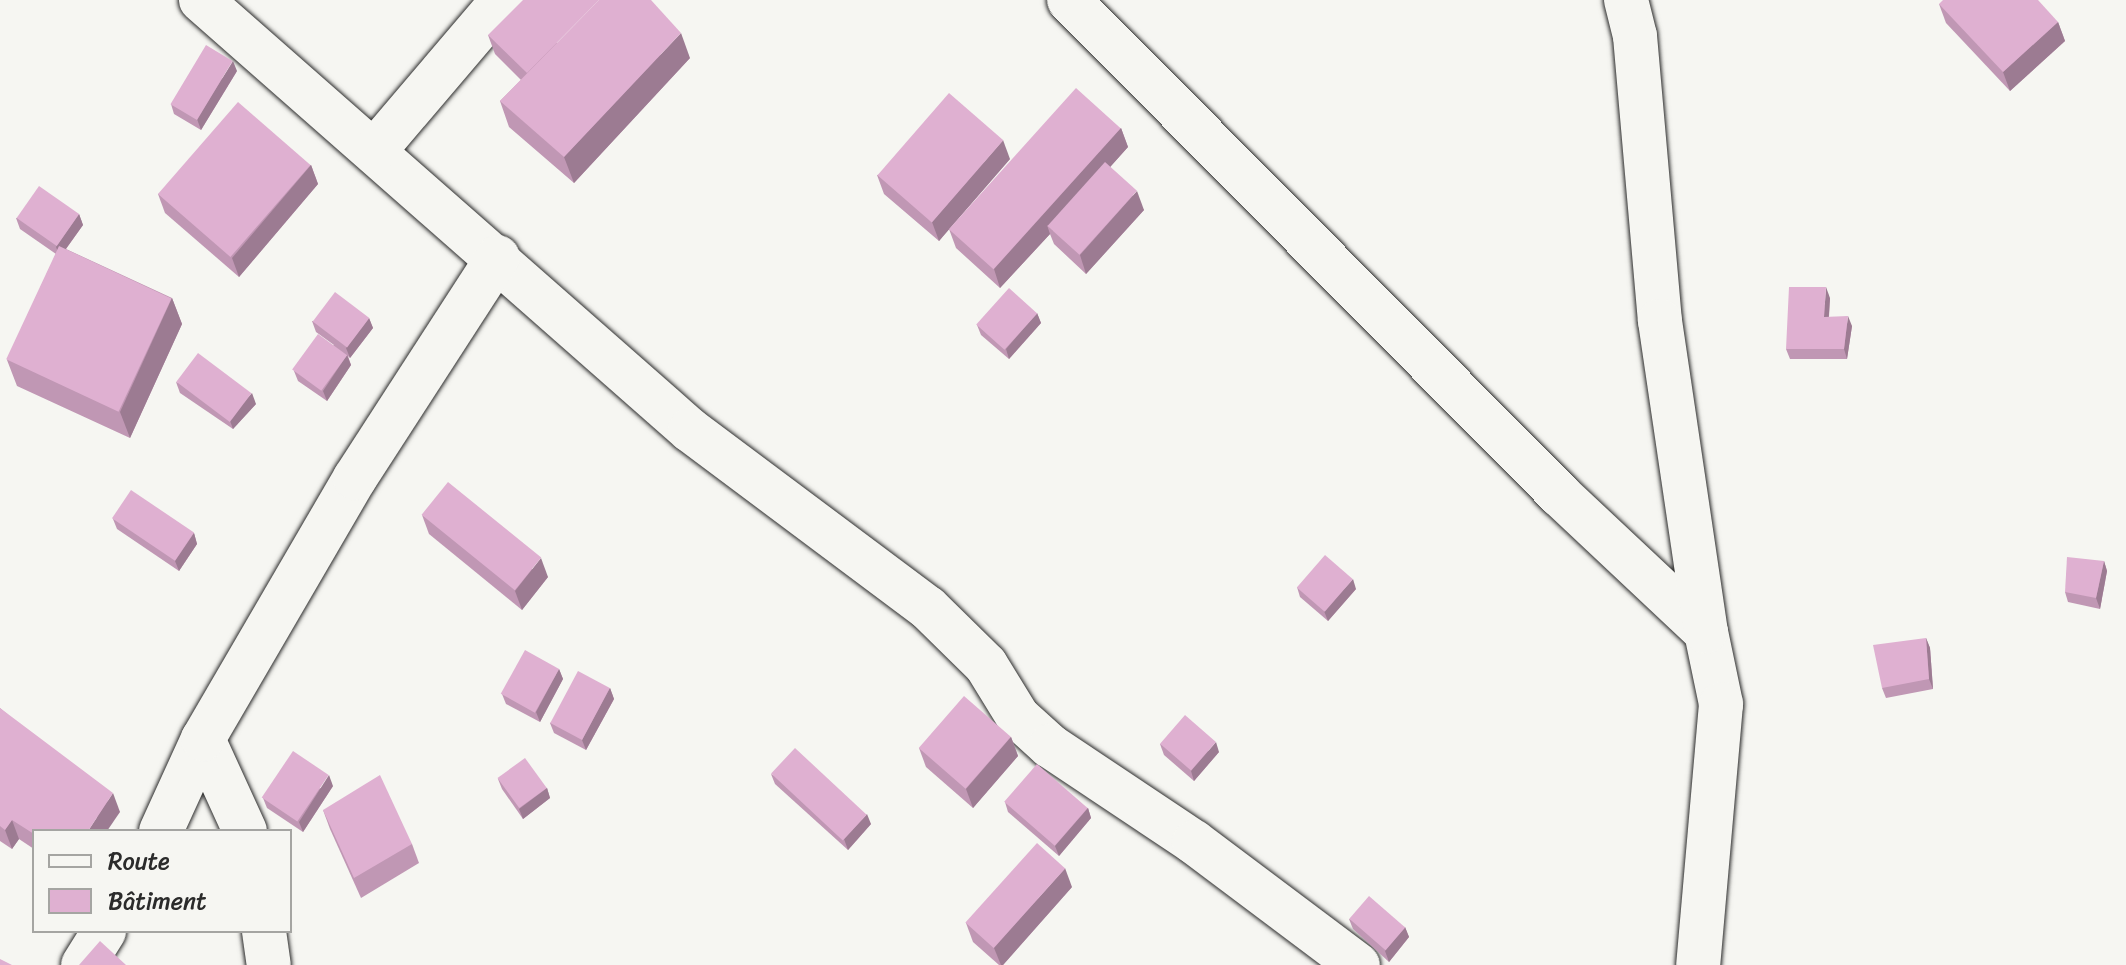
<!DOCTYPE html>
<html>
<head>
<meta charset="utf-8">
<style>
  body { margin:0 }
  #map { position:relative; width:2126px; height:965px; overflow:hidden; background:#f6f6f2; font-family:Sriracha,sans-serif }
  div>[style] { position:absolute }
  .roads { filter:drop-shadow(0 0 2px #2b2b2b) drop-shadow(0 0 2px #2b2b2b) }
  .minor>* { height:44px; margin:-22px; padding:0 22px; transform-origin:22px; border-radius:22px; background:#f6f6f2 }
  .wall>* { inset:0; background:#c097b4 }
  .shaded-wall>* { inset:0; background:#9c7b92 }
  .building>* { inset:0; background:#dfb0d1; transform-origin:0 0 }
  span { translate:-50% -50%; white-space:nowrap; text-align:center; line-height:1.15; -webkit-text-stroke:8px #f6f6f2; paint-order:stroke }
  .legend { position:absolute; left:32px; top:829px; width:260px; height:104px; box-sizing:border-box; background:#f6f6f2; border:2px solid #a5a5a2; margin:0; padding:10px 14px; list-style:none; font-size:24px; color:#2b2b2b }
  .legend li { display:flex; align-items:center; gap:16px; height:40px }
  .legend b { width:40px; border:2px solid #a5a5a2 }
</style>
</head>
<body>
<div id="map">
  <div class="roads">
    <div class="minor">
      <div style="left:201px;top:0;width:651px;rotate:41.33deg"></div>
      <div style="left:690px;top:430px;width:297px;rotate:36.8deg"></div>
      <div style="left:928px;top:608px;width:81px;rotate:44.5deg"></div>
      <div style="left:986px;top:665px;width:61px;rotate:58.4deg"></div>
      <div style="left:1018px;top:717px;width:43px;rotate:42.2deg"></div>
      <div style="left:1050px;top:746px;width:173px;rotate:33.7deg"></div>
      <div style="left:1194px;top:842px;width:205px;rotate:36.9deg"></div>
      <div style="left:1069px;top:0;width:697px;rotate:45.23deg"></div>
      <div style="left:1560px;top:495px;width:200px;rotate:43.2deg"></div>
      <div style="left:1706px;top:632px;width:74px;rotate:78.2deg"></div>
      <div style="left:1721px;top:704px;width:262px;rotate:95deg"></div>
      <div style="left:1626px;top:0;width:37px;rotate:76deg"></div>
      <div style="left:1635px;top:36px;width:286px;rotate:85deg"></div>
      <div style="left:1660px;top:321px;width:314px;rotate:81.6deg"></div>
      <div style="left:376px;top:149px;width:196px;rotate:-49.6deg"></div>
      <div style="left:203px;top:739px;width:101px;rotate:65.5deg"></div>
      <div style="left:161px;top:831px;width:101px;rotate:-65.5deg"></div>
      <div style="left:203px;top:739px;width:302px;rotate:-59.8deg"></div>
      <div style="left:355px;top:478px;width:263px;rotate:-57.1deg"></div>
      <div style="left:264px;top:931px;width:34px;rotate:82deg"></div>
      <div style="left:83px;top:965px;width:40px;rotate:-58deg"></div>
    </div>
  </div>
  <div class="wall">
    <div style="clip-path:polygon(1939px 4px,2058px 22px,2065px 41px,2010px 91px,1946px 23px)"></div>
    <div style="clip-path:polygon(488px 35px,690px 58px,574px 183px,509px 127px,500px 101px,521px 80px,495px 54px)"></div>
    <div style="clip-path:polygon(237px 71px,201px 130px,174px 114px,171px 104px)"></div>
    <div style="clip-path:polygon(1121px 128px,1128px 147px,1110px 167px,1144px 210px,1086px 274px,1054px 244px,1050px 234px,1000px 288px,956px 248px,949px 229px,939px 241px,884px 194px,877px 175px,1010px 159px,950px 228px)"></div>
    <div style="clip-path:polygon(311px 165px,318px 184px,239px 277px,165px 213px,158px 194px)"></div>
    <div style="clip-path:polygon(79px 214px,83px 225px,66px 249px,172px 298px,182px 324px,130px 438px,17px 386px,7px 360px,56px 254px,20px 229px,16px 218px)"></div>
    <div style="clip-path:polygon(1830px 298px,1829px 317px,1852px 326px,1847px 359px,1790px 359px,1786px 349px)"></div>
    <div style="clip-path:polygon(1037px 313px,1041px 323px,1009px 359px,981px 335px,977px 325px)"></div>
    <div style="clip-path:polygon(369px 318px,373px 328px,350px 358px,348px 356px,351px 365px,327px 401px,298px 381px,294px 371px,334px 345px,316px 332px,312px 321px)"></div>
    <div style="clip-path:polygon(176px 382px,256px 404px,233px 429px,180px 393px)"></div>
    <div style="clip-path:polygon(422px 515px,548px 577px,522px 610px,429px 534px)"></div>
    <div style="clip-path:polygon(113px 519px,194px 533px,197px 544px,179px 571px,117px 529px)"></div>
    <div style="clip-path:polygon(2104px 561px,2107px 571px,2100px 609px,2068px 602px,2065px 592px)"></div>
    <div style="clip-path:polygon(1297px 587px,1356px 589px,1328px 621px,1300px 597px)"></div>
    <div style="clip-path:polygon(1926px 638px,1930px 648px,1933px 689px,1886px 698px,1882px 688px)"></div>
    <div style="clip-path:polygon(559px 669px,563px 679px,540px 722px,506px 704px,502px 694px)"></div>
    <div style="clip-path:polygon(610px 688px,614px 699px,586px 750px,554px 733px,550px 723px)"></div>
    <div style="clip-path:polygon(0 708px,120px 812px,34px 831px,34px 849px,19px 839px,12px 849px,0 841px)"></div>
    <div style="clip-path:polygon(1011px 737px,1018px 756px,973px 808px,926px 767px,919px 748px)"></div>
    <div style="clip-path:polygon(1160px 744px,1219px 752px,1194px 781px,1164px 755px)"></div>
    <div style="clip-path:polygon(771px 774px,871px 824px,848px 850px,775px 784px)"></div>
    <div style="clip-path:polygon(498px 779px,547px 788px,550px 798px,523px 819px,502px 789px)"></div>
    <div style="clip-path:polygon(333px 786px,303px 832px,267px 808px,263px 798px)"></div>
    <div style="clip-path:polygon(1005px 802px,1088px 808px,1091px 818px,1059px 856px,1008px 812px)"></div>
    <div style="clip-path:polygon(323px 810px,412px 844px,419px 863px,361px 898px,330px 829px)"></div>
    <div style="clip-path:polygon(1072px 887px,1003px 965px,999px 965px,973px 942px,966px 923px)"></div>
    <div style="clip-path:polygon(1349px 919px,1405px 927px,1409px 937px,1389px 962px,1353px 929px)"></div>
  </div>
  <div class="shaded-wall">
    <div style="clip-path:polygon(2058px 22px,2065px 41px,2010px 91px,2003px 72px)"></div>
    <div style="clip-path:polygon(681px 33px,690px 58px,574px 183px,564px 157px)"></div>
    <div style="clip-path:polygon(233px 61px,237px 71px,201px 130px,197px 119px)"></div>
    <div style="clip-path:polygon(1121px 128px,1128px 147px,1053px 231px,1047px 225px,1050px 234px,1000px 288px,994px 269px)"></div>
    <div style="clip-path:polygon(1003px 140px,1010px 159px,939px 241px,932px 222px)"></div>
    <div style="clip-path:polygon(311px 165px,318px 184px,239px 277px,232px 258px)"></div>
    <div style="clip-path:polygon(1137px 191px,1144px 210px,1086px 274px,1080px 255px)"></div>
    <div style="clip-path:polygon(79px 214px,83px 225px,60px 257px,56px 247px)"></div>
    <div style="clip-path:polygon(1826px 287px,1830px 298px,1828px 327px,1824px 317px)"></div>
    <div style="clip-path:polygon(172px 298px,182px 324px,130px 438px,120px 412px)"></div>
    <div style="clip-path:polygon(1037px 313px,1041px 323px,1009px 359px,1006px 349px)"></div>
    <div style="clip-path:polygon(1848px 316px,1852px 326px,1847px 359px,1844px 349px)"></div>
    <div style="clip-path:polygon(369px 318px,373px 328px,350px 358px,346px 348px)"></div>
    <div style="clip-path:polygon(347px 355px,351px 365px,327px 401px,323px 391px)"></div>
    <div style="clip-path:polygon(252px 393px,256px 404px,233px 429px,229px 418px)"></div>
    <div style="clip-path:polygon(194px 533px,197px 544px,179px 571px,175px 561px)"></div>
    <div style="clip-path:polygon(541px 558px,548px 577px,522px 610px,515px 591px)"></div>
    <div style="clip-path:polygon(2104px 561px,2107px 571px,2100px 609px,2096px 598px)"></div>
    <div style="clip-path:polygon(1353px 579px,1356px 589px,1328px 621px,1324px 611px)"></div>
    <div style="clip-path:polygon(1926px 638px,1930px 648px,1933px 689px,1929px 679px)"></div>
    <div style="clip-path:polygon(559px 669px,563px 679px,540px 722px,536px 712px)"></div>
    <div style="clip-path:polygon(610px 688px,614px 699px,586px 750px,582px 740px)"></div>
    <div style="clip-path:polygon(1011px 737px,1018px 756px,973px 808px,966px 789px)"></div>
    <div style="clip-path:polygon(1216px 742px,1219px 752px,1194px 781px,1191px 771px)"></div>
    <div style="clip-path:polygon(329px 775px,333px 786px,303px 832px,299px 822px)"></div>
    <div style="clip-path:polygon(547px 788px,550px 798px,523px 819px,519px 809px)"></div>
    <div style="clip-path:polygon(113px 793px,120px 812px,107px 831px,88px 831px)"></div>
    <div style="clip-path:polygon(1088px 808px,1091px 818px,1059px 856px,1055px 846px)"></div>
    <div style="clip-path:polygon(867px 814px,871px 824px,848px 850px,844px 839px)"></div>
    <div style="clip-path:polygon(12px 820px,19px 839px,12px 849px,5px 830px)"></div>
    <div style="clip-path:polygon(1065px 868px,1072px 887px,1003px 965px,1001px 965px,994px 948px)"></div>
    <div style="clip-path:polygon(1405px 927px,1409px 937px,1389px 962px,1385px 951px)"></div>
  </div>
  <div class="building">
    <div style="clip-path:polygon(523px 0,599px 0,527px 73px,488px 35px)"></div>
    <div style="clip-path:polygon(599px 0,651px 0,681px 33px,564px 157px,500px 101px)"></div>
    <div style="clip-path:polygon(1943px 0,2038px 0,2058px 22px,2003px 72px,1939px 4px)"></div>
    <div style="left:206px;top:45px;width:31px;height:69px;rotate:31deg"></div>
    <div style="left:1076px;top:88px;width:60px;height:190px;rotate:42deg"></div>
    <div style="left:949px;top:93px;width:72px;height:109px;rotate:41deg"></div>
    <div style="left:238px;top:102px;width:96px;height:122px;rotate:41deg"></div>
    <div style="left:1105px;top:162px;width:43px;height:86px;rotate:42deg"></div>
    <div style="left:39px;top:186px;width:49px;height:39px;rotate:35deg"></div>
    <div style="left:59px;top:246px;width:124px;height:125px;rotate:25deg"></div>
    <div style="clip-path:polygon(1789px 287px,1826px 287px,1824px 317px,1848px 316px,1844px 349px,1786px 349px)"></div>
    <div style="left:1009px;top:288px;width:38px;height:49px;rotate:42deg"></div>
    <div style="left:335px;top:292px;width:43px;height:37px;rotate:37deg"></div>
    <div style="left:318px;top:334px;width:36px;height:44px;rotate:36deg"></div>
    <div style="left:198px;top:353px;width:67px;height:36px;rotate:37deg"></div>
    <div style="left:448px;top:482px;width:120px;height:42px;rotate:39deg"></div>
    <div style="left:131px;top:490px;width:76px;height:34px;rotate:34deg"></div>
    <div style="left:1325px;top:555px;width:37px;height:43px;rotate:41deg"></div>
    <div style="clip-path:polygon(2067px 557px,2104px 561px,2096px 598px,2065px 592px)"></div>
    <div style="clip-path:polygon(1926px 638px,1929px 679px,1882px 688px,1873px 645px)"></div>
    <div style="left:525px;top:650px;width:39px;height:50px;rotate:29deg"></div>
    <div style="left:578px;top:671px;width:36px;height:59px;rotate:28deg"></div>
    <div style="left:964px;top:696px;width:62px;height:69px;rotate:41deg"></div>
    <div style="clip-path:polygon(0 708px,113px 793px,88px 831px,34px 831px,34px 834px,12px 820px,5px 830px,0 826px)"></div>
    <div style="left:1185px;top:715px;width:41px;height:38px;rotate:41deg"></div>
    <div style="left:795px;top:748px;width:98px;height:35px;rotate:43deg"></div>
    <div style="left:293px;top:751px;width:43px;height:56px;rotate:34deg"></div>
    <div style="left:525px;top:758px;width:37px;height:34px;rotate:54deg"></div>
    <div style="left:1037px;top:764px;width:67px;height:50px;rotate:41deg"></div>
    <div style="clip-path:polygon(380px 775px,412px 844px,354px 878px,323px 810px)"></div>
    <div style="left:1037px;top:843px;width:38px;height:107px;rotate:42deg"></div>
    <div style="left:1369px;top:896px;width:48px;height:30px;rotate:41deg"></div>
    <div style="clip-path:polygon(100px 941px,126px 965px,79px 965px)"></div>
    <div style="clip-path:polygon(0 959px,12px 965px,0 965px)"></div>
  </div>
  <ul class="legend">
  <li><b style="height:10px;background:#f6f6f2"></b>Route</li>
  <li><b style="height:22px;background:#dfb0d1"></b>Bâtiment</li>
  </ul>
</div>
</body>
</html>
